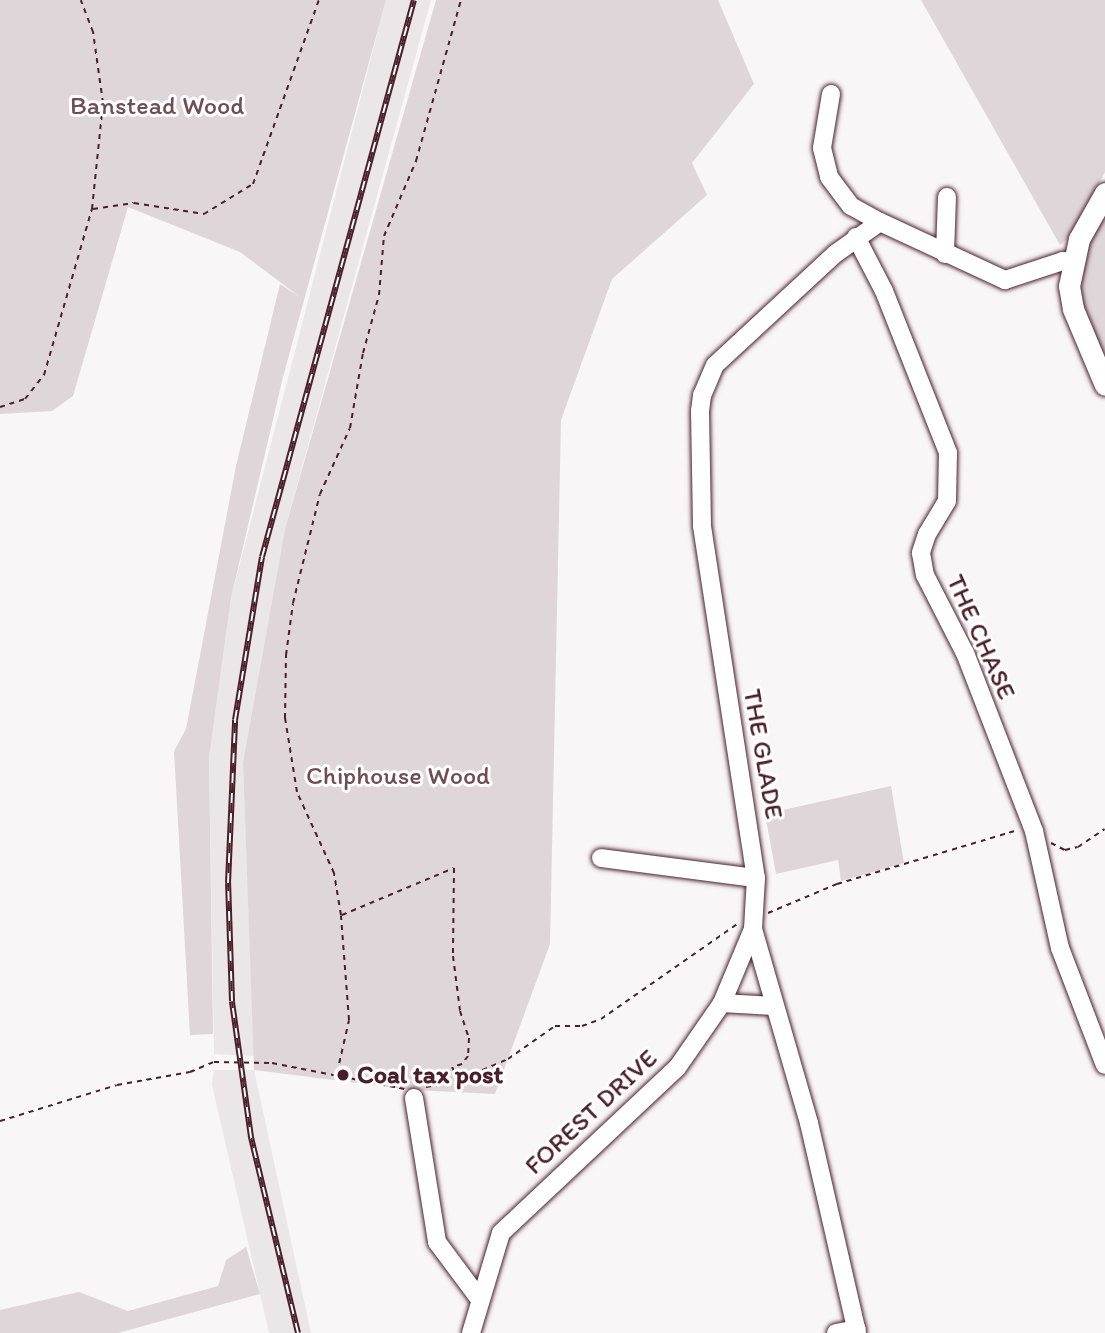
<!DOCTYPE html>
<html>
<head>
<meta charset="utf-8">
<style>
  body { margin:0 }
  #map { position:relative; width:1105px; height:1333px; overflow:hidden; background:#f8f6f7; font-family:Itim,sans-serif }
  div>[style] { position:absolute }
  .built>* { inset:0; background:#ebe6e8 }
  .green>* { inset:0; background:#ded6d9 }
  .path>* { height:2px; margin-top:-1px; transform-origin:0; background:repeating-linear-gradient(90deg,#4a1f2b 0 5px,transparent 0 10px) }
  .roads { filter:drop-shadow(0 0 2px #4a1f2b) drop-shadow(0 0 2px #4a1f2b) }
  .minor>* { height:18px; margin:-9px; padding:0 9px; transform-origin:9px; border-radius:9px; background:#fff }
  .major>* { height:21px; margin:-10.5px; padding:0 10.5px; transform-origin:10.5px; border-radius:10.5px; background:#fff }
  .rail>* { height:6px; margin-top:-3px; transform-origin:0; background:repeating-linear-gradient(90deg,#fff 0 10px,#4a1f2b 0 20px); box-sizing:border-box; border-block:2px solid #4a1f2b }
  .dots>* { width:19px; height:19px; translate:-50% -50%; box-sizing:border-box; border:4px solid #fff; border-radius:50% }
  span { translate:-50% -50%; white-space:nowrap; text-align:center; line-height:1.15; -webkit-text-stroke:6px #fff; paint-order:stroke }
  .park-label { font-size:26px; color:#6f4d56 }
  .street-label { font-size:26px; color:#4a1f2b }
  .poi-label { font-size:26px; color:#4a1f2b; font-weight:700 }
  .left { translate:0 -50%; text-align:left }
</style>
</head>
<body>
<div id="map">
  <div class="built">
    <div style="clip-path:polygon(386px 0,431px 0,285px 529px,243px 762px,254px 1056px,214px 1054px,209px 758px,231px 598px)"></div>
    <div style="clip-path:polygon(214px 1070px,254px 1070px,311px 1333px,269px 1333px,212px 1085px)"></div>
  </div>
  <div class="green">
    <div style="clip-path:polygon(0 0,386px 0,283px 377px,231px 598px,209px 758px,213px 1034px,190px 1035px,174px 751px,186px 729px,236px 466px,280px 284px,300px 297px,240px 252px,128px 207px,73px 396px,52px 411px,0 414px)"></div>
    <div style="clip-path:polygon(436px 0,718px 0,754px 84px,692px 163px,707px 195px,612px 279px,561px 420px,550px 944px,495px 1094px,413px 1090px,254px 1070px,243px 762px,285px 529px)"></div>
    <div style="clip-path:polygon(921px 0,1105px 0,1105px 172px,1074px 233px,1060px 245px)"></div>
    <div style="clip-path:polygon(1105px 205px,1105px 367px,1078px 299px,1078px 281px,1086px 244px)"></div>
    <div style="clip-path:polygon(891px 786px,904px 863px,841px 881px,838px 860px,776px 874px,765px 814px)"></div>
    <div style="clip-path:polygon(246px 1247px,260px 1294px,118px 1333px,0 1333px,0 1310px,79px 1292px,128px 1311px,218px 1286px,226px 1260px)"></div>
  </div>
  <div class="path">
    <div style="left:93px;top:209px;width:41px;rotate:-8.3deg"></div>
    <div style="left:134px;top:203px;width:71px;rotate:8.9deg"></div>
    <div style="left:204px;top:214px;width:57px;rotate:-31.5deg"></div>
    <div style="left:253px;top:184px;width:195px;rotate:-70.3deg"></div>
    <div style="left:0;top:407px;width:26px;rotate:-18deg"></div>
    <div style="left:25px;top:399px;width:31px;rotate:-52deg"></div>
    <div style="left:44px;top:375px;width:173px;rotate:-73.9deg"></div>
    <div style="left:92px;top:209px;width:107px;rotate:-84.1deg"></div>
    <div style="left:103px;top:103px;width:72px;rotate:-98deg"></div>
    <div style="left:93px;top:32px;width:34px;rotate:-111deg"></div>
    <div style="left:1051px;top:843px;width:16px;rotate:27deg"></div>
    <div style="left:1065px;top:850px;width:13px;rotate:-13deg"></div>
    <div style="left:1078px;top:847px;width:32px;rotate:-34deg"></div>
    <div style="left:768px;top:913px;width:75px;rotate:-22.8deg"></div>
    <div style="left:837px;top:884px;width:189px;rotate:-16.6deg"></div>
    <div style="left:342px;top:915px;width:121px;rotate:-22.8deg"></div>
    <div style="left:454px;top:868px;width:88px;rotate:90.7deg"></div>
    <div style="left:453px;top:956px;width:55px;rotate:82.7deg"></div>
    <div style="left:460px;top:1011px;width:28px;rotate:72deg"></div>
    <div style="left:469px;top:1038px;width:18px;rotate:93deg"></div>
    <div style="left:468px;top:1056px;width:10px;rotate:127deg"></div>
    <div style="left:462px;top:1064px;width:10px;rotate:163deg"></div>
    <div style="left:452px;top:1067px;width:11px;rotate:63deg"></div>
    <div style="left:337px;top:1073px;width:54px;rotate:-77.2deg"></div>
    <div style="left:349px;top:1020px;width:105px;rotate:-94.4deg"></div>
    <div style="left:341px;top:915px;width:43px;rotate:-99.5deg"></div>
    <div style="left:334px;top:873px;width:89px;rotate:-114.6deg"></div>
    <div style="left:297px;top:792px;width:75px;rotate:-99.2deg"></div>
    <div style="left:285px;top:718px;width:63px;rotate:-89.1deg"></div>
    <div style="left:286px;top:655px;width:52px;rotate:-82.3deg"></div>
    <div style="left:293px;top:603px;width:112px;rotate:-76.1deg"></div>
    <div style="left:320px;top:494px;width:72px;rotate:-65.6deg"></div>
    <div style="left:350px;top:428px;width:76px;rotate:-80.2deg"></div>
    <div style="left:363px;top:353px;width:60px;rotate:-74.6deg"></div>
    <div style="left:379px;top:295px;width:59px;rotate:-85.2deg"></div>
    <div style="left:384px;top:236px;width:82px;rotate:-66.9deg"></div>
    <div style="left:416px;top:161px;width:167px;rotate:-74.4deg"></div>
    <div style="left:426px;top:1087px;width:29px;rotate:-10deg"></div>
    <div style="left:455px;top:1082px;width:58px;rotate:-23.5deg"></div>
    <div style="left:508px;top:1059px;width:57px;rotate:-35.1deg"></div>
    <div style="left:555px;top:1026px;width:27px"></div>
    <div style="left:582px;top:1026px;width:20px;rotate:-20deg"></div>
    <div style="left:601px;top:1019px;width:166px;rotate:-34.9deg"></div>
    <div style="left:0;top:1121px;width:122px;rotate:-17.1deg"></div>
    <div style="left:117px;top:1085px;width:74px;rotate:-10.1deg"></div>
    <div style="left:190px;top:1072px;width:26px;rotate:-23deg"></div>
    <div style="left:214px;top:1062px;width:58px;rotate:1deg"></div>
    <div style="left:272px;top:1063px;width:135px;rotate:11.1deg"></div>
  </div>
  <div class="roads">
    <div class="minor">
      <div style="left:831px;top:94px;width:55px;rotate:99.5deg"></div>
      <div style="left:822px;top:148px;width:30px;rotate:76deg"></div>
      <div style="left:829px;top:177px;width:36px;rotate:53deg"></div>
      <div style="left:851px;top:206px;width:33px;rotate:29deg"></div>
      <div style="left:880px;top:222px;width:55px;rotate:144.6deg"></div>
      <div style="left:835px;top:254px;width:163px;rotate:137.2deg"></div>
      <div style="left:715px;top:365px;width:33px;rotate:113deg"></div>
      <div style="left:702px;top:395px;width:16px;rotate:97deg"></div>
      <div style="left:700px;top:411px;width:115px;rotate:89deg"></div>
      <div style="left:702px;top:526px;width:356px;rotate:81.3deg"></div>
      <div style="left:756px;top:878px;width:51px;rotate:93.4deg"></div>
      <div style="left:753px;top:929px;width:202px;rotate:73.9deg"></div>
      <div style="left:809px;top:1123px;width:215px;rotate:77.1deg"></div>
      <div style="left:880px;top:222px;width:138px;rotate:24.9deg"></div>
      <div style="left:1005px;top:280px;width:61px;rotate:-18.1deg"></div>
      <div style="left:1063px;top:261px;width:9px;rotate:18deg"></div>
      <div style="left:856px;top:237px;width:61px;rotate:62.6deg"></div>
      <div style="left:884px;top:291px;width:174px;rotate:68.4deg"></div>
      <div style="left:948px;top:453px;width:48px;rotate:91.2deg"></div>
      <div style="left:947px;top:501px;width:39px;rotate:121deg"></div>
      <div style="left:927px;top:534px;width:20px;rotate:108deg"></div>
      <div style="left:921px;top:553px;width:22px;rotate:80deg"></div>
      <div style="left:925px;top:575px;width:88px;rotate:62.9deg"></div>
      <div style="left:965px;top:653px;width:191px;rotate:68.8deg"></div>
      <div style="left:1034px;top:831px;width:120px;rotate:77.5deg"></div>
      <div style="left:1060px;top:948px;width:125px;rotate:69deg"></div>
      <div style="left:945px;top:254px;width:57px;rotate:-88deg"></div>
      <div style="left:601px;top:858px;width:156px;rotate:7.4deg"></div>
      <div style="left:722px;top:1003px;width:52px;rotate:3.3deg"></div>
      <div style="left:414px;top:1098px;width:146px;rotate:80.9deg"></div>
      <div style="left:437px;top:1242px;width:69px;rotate:53.3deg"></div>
      <div style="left:471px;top:1333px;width:104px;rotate:-73.3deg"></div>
      <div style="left:501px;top:1233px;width:241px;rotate:-43.2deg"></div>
      <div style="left:677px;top:1068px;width:79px;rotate:-55.3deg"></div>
      <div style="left:722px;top:1003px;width:80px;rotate:-67.3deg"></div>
      <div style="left:836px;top:1333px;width:21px;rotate:-11deg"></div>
    </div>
    <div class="major">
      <div style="left:1105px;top:193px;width:53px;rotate:119.5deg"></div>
      <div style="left:1079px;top:239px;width:48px;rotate:102deg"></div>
      <div style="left:1069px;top:286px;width:23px;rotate:80deg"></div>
      <div style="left:1073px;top:309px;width:82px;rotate:67.2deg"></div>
    </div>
  </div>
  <div class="rail">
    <div style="left:298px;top:1333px;width:202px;rotate:-103.5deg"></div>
    <div style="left:251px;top:1137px;width:137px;rotate:-98deg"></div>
    <div style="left:232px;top:1001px;width:118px;rotate:-91.9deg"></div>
    <div style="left:228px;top:883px;width:163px;rotate:-87.5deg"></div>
    <div style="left:235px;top:720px;width:165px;rotate:-80.6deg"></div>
    <div style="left:262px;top:557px;width:577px;rotate:-74.74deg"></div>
  </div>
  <div class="dots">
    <div style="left:343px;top:1075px;background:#4a1f2b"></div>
  </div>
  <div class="park-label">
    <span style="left:157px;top:106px">Banstead Wood</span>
    <span style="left:398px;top:776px">Chiphouse Wood</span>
  </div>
  <div class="street-label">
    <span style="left:981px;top:637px;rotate:66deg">THE CHASE</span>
    <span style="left:763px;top:754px;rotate:80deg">THE GLADE</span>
    <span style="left:591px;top:1112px;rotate:-43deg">FOREST DRIVE</span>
  </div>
  <div class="poi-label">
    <span class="left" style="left:357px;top:1075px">Coal tax post</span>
  </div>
</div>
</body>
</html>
